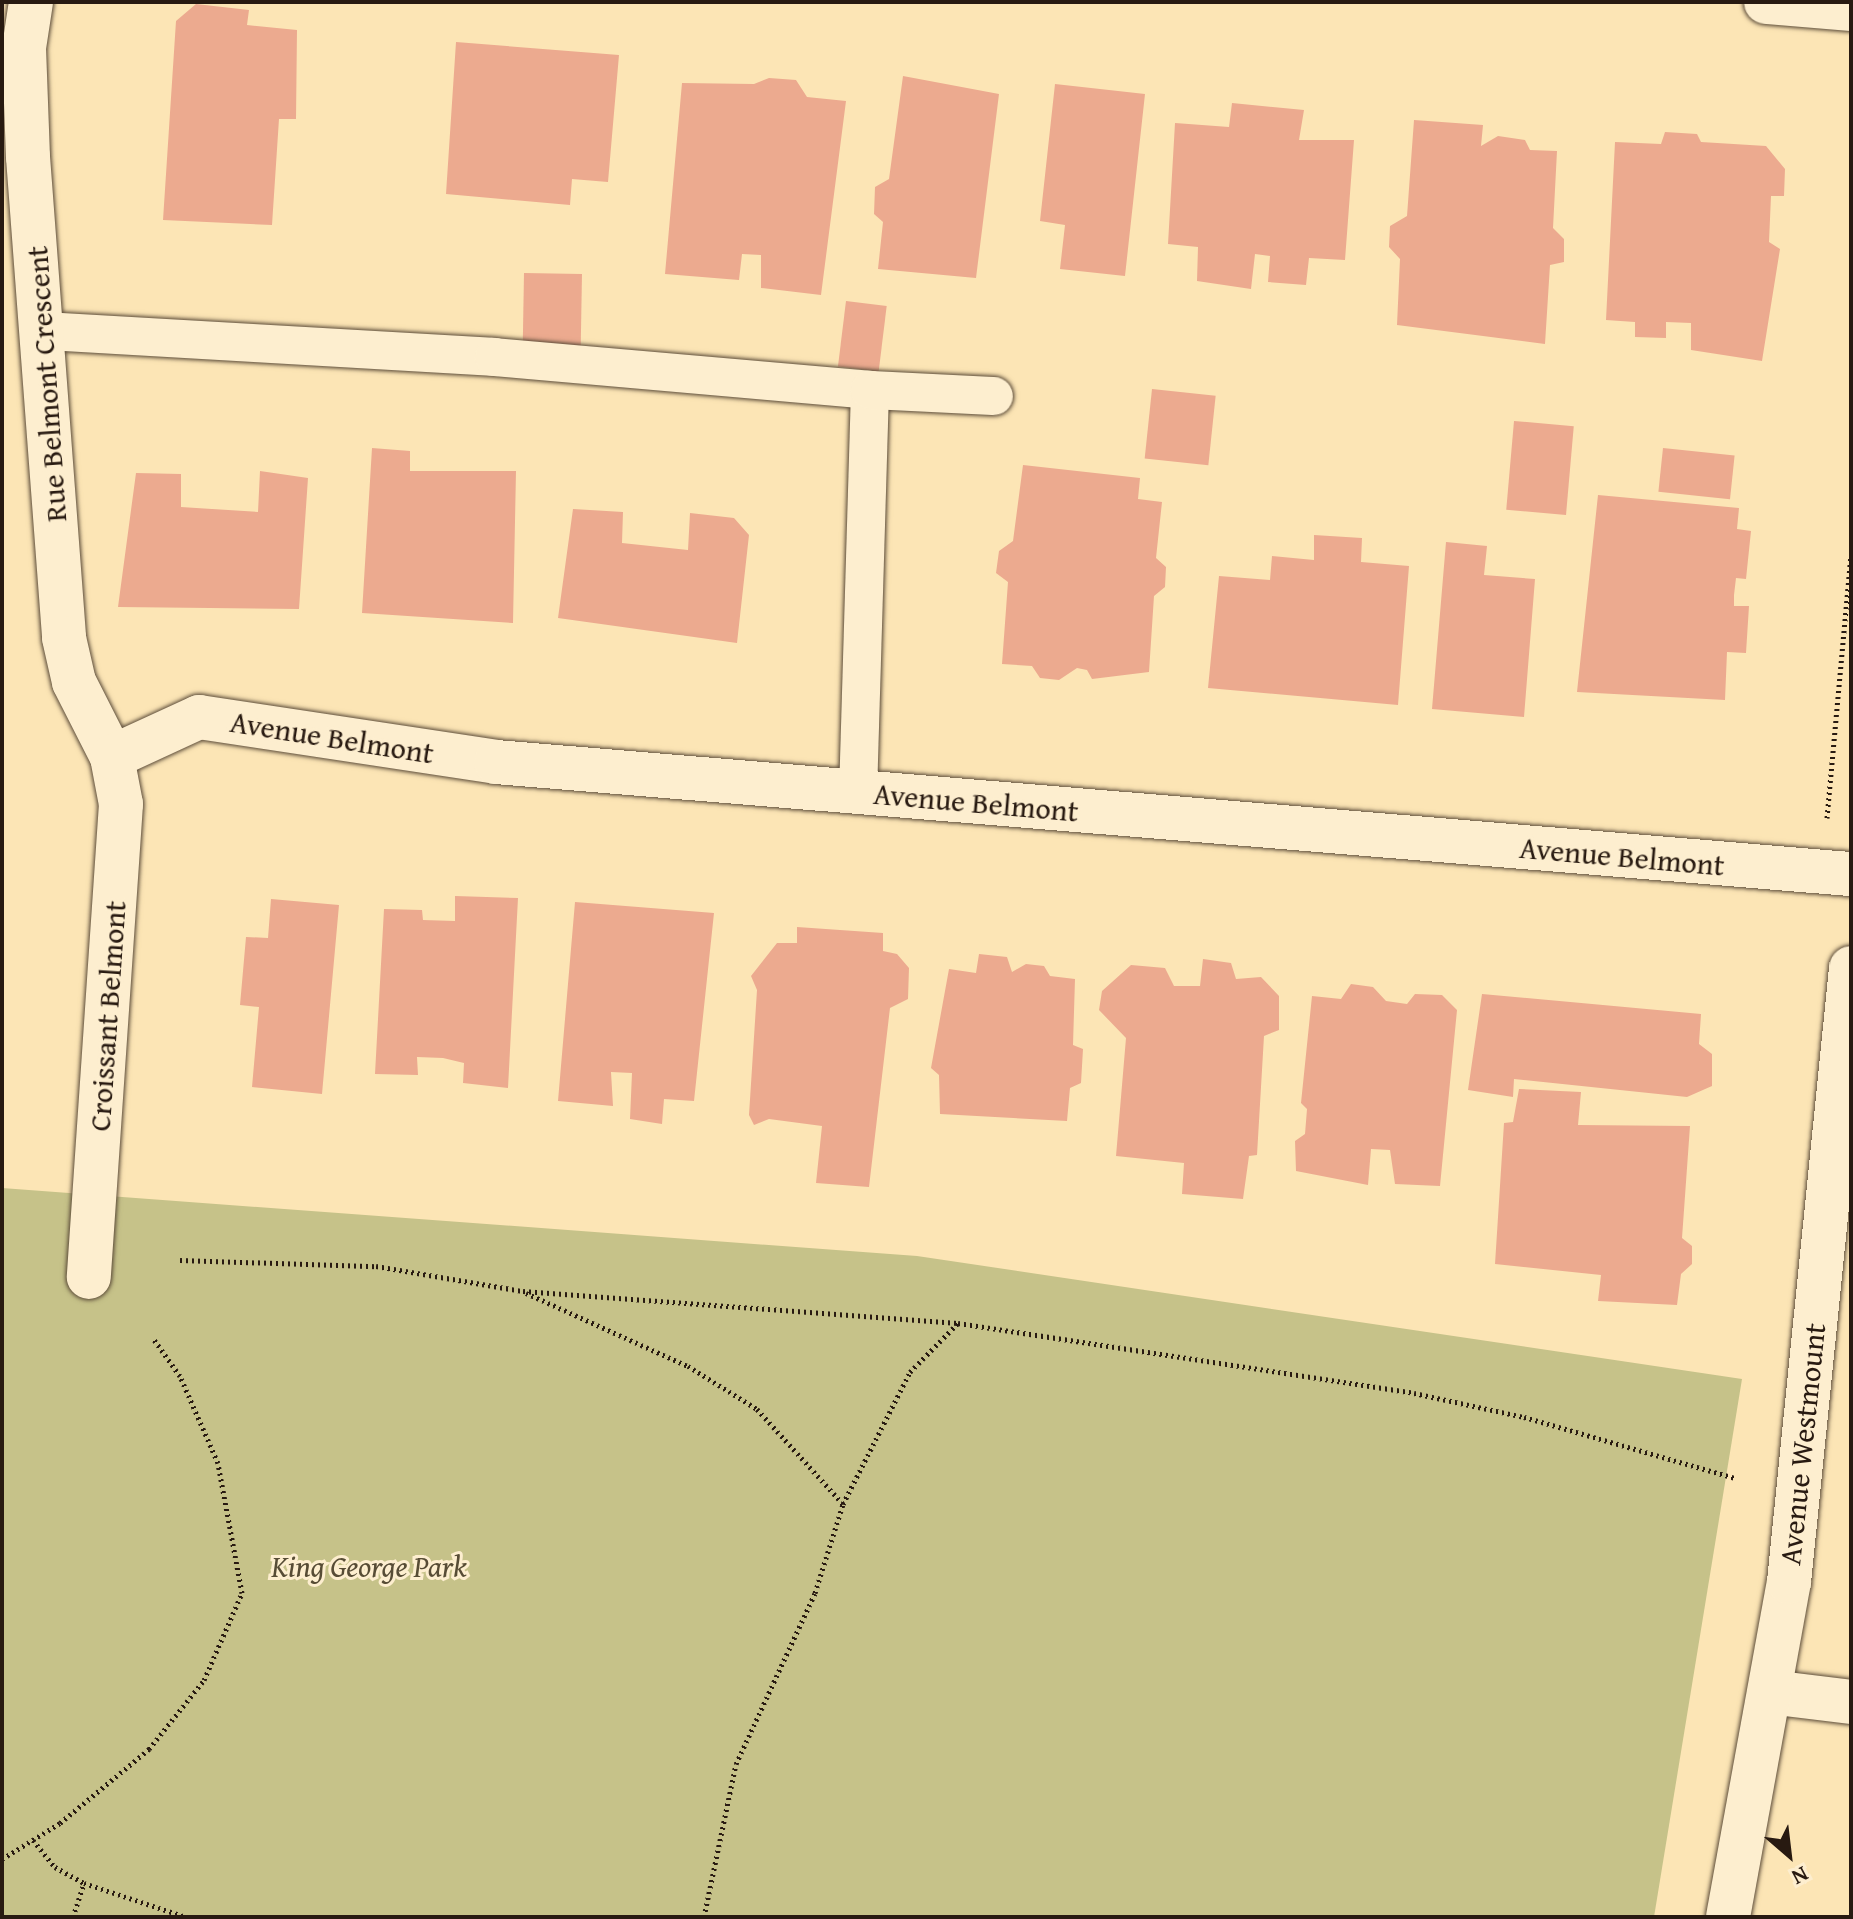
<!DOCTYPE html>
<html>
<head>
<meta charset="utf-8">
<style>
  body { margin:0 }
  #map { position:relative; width:1853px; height:1919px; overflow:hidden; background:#fce5b5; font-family:"Gentium Book Plus",serif }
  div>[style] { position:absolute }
  .green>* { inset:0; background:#c6c289 }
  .building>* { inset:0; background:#ecaa8f; transform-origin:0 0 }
  .path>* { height:5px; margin-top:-2.5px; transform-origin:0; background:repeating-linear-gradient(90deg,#281a11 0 2px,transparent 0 6px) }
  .roads { filter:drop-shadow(0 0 2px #5d4d3a) drop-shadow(0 0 2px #5d4d3a) }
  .service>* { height:38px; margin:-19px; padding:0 19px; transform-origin:19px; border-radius:19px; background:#fdeecf }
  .minor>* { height:44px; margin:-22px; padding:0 22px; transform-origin:22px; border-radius:22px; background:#fdeecf }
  span { translate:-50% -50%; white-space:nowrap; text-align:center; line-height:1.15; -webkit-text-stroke:6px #fdeecf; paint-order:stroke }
  .street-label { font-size:30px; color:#281a11 }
  .park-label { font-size:30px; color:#574c35; font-style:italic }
  .frame { position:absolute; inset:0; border:4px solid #281a11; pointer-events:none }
  .north { position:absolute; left:1749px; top:1815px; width:80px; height:80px; -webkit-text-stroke:6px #fdeecf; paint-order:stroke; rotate:152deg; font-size:22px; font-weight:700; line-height:32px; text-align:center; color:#281a11 }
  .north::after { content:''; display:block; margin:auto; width:28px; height:36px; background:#281a11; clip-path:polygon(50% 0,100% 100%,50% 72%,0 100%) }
</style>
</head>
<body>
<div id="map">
  <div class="green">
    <div style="clip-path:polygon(2px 1188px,917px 1256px,1742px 1379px,1654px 1917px,2px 1917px)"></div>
  </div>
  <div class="building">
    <div style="clip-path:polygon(196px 4px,249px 10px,247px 25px,297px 30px,296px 119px,279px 119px,272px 225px,163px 220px,176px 21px)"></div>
    <div style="clip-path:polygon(456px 42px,619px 55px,608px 182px,572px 179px,570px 205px,446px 194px)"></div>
    <div style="clip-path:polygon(903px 76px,999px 94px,976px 278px,878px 269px,883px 222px,874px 214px,875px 187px,889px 179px)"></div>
    <div style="clip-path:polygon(769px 78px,796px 80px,807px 97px,846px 101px,821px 295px,761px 288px,761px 255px,742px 254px,739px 280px,665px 274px,682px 83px,754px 84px)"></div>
    <div style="clip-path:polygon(1055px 84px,1145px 94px,1125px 276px,1060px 269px,1065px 225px,1040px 221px)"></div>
    <div style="clip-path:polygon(1232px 103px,1304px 110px,1299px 140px,1354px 140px,1345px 260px,1309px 258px,1306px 285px,1268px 282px,1270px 256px,1255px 254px,1251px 289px,1197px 281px,1198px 247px,1168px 244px,1175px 123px,1229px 127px)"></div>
    <div style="clip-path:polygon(1414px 120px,1483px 125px,1481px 146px,1498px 136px,1525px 140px,1530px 150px,1557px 151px,1553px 228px,1564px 239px,1564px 262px,1550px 265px,1545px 344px,1397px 325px,1400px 259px,1389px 247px,1390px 226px,1407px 216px)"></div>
    <div style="clip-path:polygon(1665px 132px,1697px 134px,1701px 142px,1766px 146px,1785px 169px,1784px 196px,1771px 196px,1769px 242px,1780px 249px,1762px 361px,1691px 350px,1691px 323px,1666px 322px,1666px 338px,1635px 337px,1635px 322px,1606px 320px,1615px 142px,1661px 144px)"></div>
    <div style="left:524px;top:273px;width:58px;height:76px;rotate:1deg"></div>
    <div style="left:846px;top:301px;width:41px;height:66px;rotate:7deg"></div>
    <div style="left:1152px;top:389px;width:64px;height:70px;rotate:6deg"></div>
    <div style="left:1514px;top:421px;width:60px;height:89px;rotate:5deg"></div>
    <div style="clip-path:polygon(372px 448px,410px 451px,410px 471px,516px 471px,513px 623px,362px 613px)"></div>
    <div style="left:1663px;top:448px;width:72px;height:44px;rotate:6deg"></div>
    <div style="clip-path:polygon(1023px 465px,1140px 478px,1138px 499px,1162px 502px,1156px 558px,1166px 567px,1165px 587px,1154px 596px,1149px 672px,1092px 679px,1087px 670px,1077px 668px,1059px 680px,1040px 678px,1032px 666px,1002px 664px,1008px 582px,996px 573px,999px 551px,1013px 541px)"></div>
    <div style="clip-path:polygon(260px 471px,308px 478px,299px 609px,118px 607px,136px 473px,181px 474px,181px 507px,258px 512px)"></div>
    <div style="clip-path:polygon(1598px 495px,1739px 508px,1737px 529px,1751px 531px,1746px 579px,1736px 578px,1734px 595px,1734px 606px,1749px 606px,1746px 653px,1727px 652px,1725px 700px,1577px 692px)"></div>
    <div style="clip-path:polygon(573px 509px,623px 512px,622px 543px,688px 550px,690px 513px,734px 518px,749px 535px,737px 643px,558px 618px)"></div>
    <div style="clip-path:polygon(1314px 535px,1362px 538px,1361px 562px,1409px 566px,1398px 705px,1208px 688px,1219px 576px,1270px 580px,1272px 556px,1314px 560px)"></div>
    <div style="clip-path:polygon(1446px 542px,1487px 546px,1484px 575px,1535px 579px,1524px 717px,1432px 709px)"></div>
    <div style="clip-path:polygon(455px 896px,518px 898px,508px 1088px,463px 1083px,464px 1063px,443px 1058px,417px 1057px,418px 1075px,375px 1074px,384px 909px,422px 910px,423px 920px,455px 921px)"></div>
    <div style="clip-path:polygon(271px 899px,339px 905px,322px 1094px,252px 1087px,259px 1007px,240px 1005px,246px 937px,268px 938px)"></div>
    <div style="clip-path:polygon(575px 902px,714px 913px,694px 1101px,664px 1099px,662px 1124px,630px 1119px,632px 1073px,611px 1072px,613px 1106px,558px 1101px)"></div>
    <div style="clip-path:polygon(797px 927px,883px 933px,883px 951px,897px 954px,909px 968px,908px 999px,890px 1008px,869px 1187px,816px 1183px,822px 1126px,769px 1119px,754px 1125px,749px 1115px,757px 990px,751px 976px,777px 943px,797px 943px)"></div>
    <div style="clip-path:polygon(979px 954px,1007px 957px,1012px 972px,1026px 964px,1044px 966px,1050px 976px,1075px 979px,1073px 1045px,1083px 1049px,1081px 1083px,1070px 1088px,1067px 1121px,940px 1114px,939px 1075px,931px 1068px,949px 969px,976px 973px)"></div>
    <div style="clip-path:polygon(1203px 959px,1231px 963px,1236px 979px,1261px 977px,1279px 996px,1279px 1030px,1264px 1036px,1257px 1155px,1249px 1156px,1243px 1199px,1182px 1194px,1184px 1163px,1116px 1156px,1126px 1038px,1099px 1010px,1102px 991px,1131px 965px,1165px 968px,1174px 986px,1200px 986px)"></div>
    <div style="clip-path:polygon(1351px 984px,1373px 987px,1386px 1001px,1407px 1004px,1415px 994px,1442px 995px,1457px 1010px,1440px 1186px,1395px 1184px,1390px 1150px,1371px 1149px,1368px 1185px,1296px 1171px,1295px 1141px,1305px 1134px,1307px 1109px,1301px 1103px,1312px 996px,1341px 999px)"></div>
    <div style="clip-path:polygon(1482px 994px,1701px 1014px,1699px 1044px,1712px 1054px,1712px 1086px,1687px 1097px,1514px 1079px,1513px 1097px,1468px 1090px)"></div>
    <div style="clip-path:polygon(1519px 1089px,1581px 1092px,1578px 1125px,1690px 1126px,1682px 1238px,1692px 1246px,1692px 1264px,1681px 1274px,1677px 1305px,1598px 1301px,1601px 1275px,1495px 1264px,1504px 1123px,1513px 1122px)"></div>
  </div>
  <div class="path">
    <div style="left:1827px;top:818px;width:263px;rotate:-84.8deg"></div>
    <div style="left:180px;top:1260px;width:196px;rotate:1.8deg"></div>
    <div style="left:376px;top:1266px;width:149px;rotate:9.7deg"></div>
    <div style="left:523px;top:1291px;width:436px;rotate:4.2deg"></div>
    <div style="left:958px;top:1323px;width:461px;rotate:8.7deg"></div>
    <div style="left:1414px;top:1393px;width:113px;rotate:12.3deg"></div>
    <div style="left:1524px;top:1417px;width:221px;rotate:16.1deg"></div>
    <div style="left:526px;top:1293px;width:178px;rotate:24.3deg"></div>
    <div style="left:688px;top:1366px;width:81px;rotate:31.9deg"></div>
    <div style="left:757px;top:1409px;width:128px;rotate:47.8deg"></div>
    <div style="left:33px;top:1840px;width:35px;rotate:51deg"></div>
    <div style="left:55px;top:1867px;width:33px;rotate:29deg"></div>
    <div style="left:84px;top:1883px;width:108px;rotate:18.4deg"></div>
    <div style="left:2px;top:1859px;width:68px;rotate:-31.8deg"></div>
    <div style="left:60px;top:1823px;width:116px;rotate:-39.7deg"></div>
    <div style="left:149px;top:1749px;width:88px;rotate:-51.4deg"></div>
    <div style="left:204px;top:1680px;width:95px;rotate:-66.4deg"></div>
    <div style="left:242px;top:1593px;width:132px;rotate:-100.5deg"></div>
    <div style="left:218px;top:1463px;width:95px;rotate:-113.6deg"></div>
    <div style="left:180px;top:1376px;width:47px;rotate:-125.4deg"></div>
    <div style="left:73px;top:1917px;width:36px;rotate:-72deg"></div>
    <div style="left:704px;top:1917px;width:156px;rotate:-78.2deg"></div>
    <div style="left:736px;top:1764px;width:188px;rotate:-65.2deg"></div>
    <div style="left:815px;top:1593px;width:93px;rotate:-72.5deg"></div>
    <div style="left:843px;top:1504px;width:148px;rotate:-63.1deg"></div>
    <div style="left:910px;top:1372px;width:69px;rotate:-45.6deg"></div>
  </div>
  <div class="roads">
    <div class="service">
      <div style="left:45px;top:331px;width:450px;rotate:3.3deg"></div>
      <div style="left:494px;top:357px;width:377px;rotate:5deg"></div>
      <div style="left:870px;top:390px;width:402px;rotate:91.7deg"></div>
      <div style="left:870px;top:390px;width:124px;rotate:2.8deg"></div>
    </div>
    <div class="minor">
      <div style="left:31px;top:2px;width:47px;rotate:98.7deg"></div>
      <div style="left:24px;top:48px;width:109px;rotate:87.9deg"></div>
      <div style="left:28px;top:157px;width:482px;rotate:85.7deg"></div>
      <div style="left:64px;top:638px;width:45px;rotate:77.2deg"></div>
      <div style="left:74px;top:682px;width:84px;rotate:63.1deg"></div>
      <div style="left:112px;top:757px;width:48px;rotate:79.2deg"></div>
      <div style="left:121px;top:804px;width:474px;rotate:93.9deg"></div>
      <div style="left:1766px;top:2px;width:85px;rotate:4.7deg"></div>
      <div style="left:112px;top:757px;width:96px;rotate:-24.7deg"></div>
      <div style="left:199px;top:717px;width:300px;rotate:8.6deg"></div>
      <div style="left:496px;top:762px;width:1360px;rotate:4.73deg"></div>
      <div style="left:1770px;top:1692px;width:82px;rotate:7deg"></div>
      <div style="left:1728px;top:1917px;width:341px;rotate:-79.7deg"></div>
      <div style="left:1789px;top:1582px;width:617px;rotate:-84.23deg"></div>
    </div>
  </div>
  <div class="street-label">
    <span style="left:46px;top:384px;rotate:-94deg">Rue Belmont Crescent</span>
    <span style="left:332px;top:737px;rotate:9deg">Avenue Belmont</span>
    <span style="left:976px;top:802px;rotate:5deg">Avenue Belmont</span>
    <span style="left:1622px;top:856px;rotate:5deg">Avenue Belmont</span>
    <span style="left:107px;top:1016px;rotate:-86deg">Croissant Belmont</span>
    <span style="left:1802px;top:1444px;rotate:-84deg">Avenue Westmount</span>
  </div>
  <div class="park-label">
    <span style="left:369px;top:1566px">King George Park</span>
  </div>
  <div class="frame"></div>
  <div class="north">N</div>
</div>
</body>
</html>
